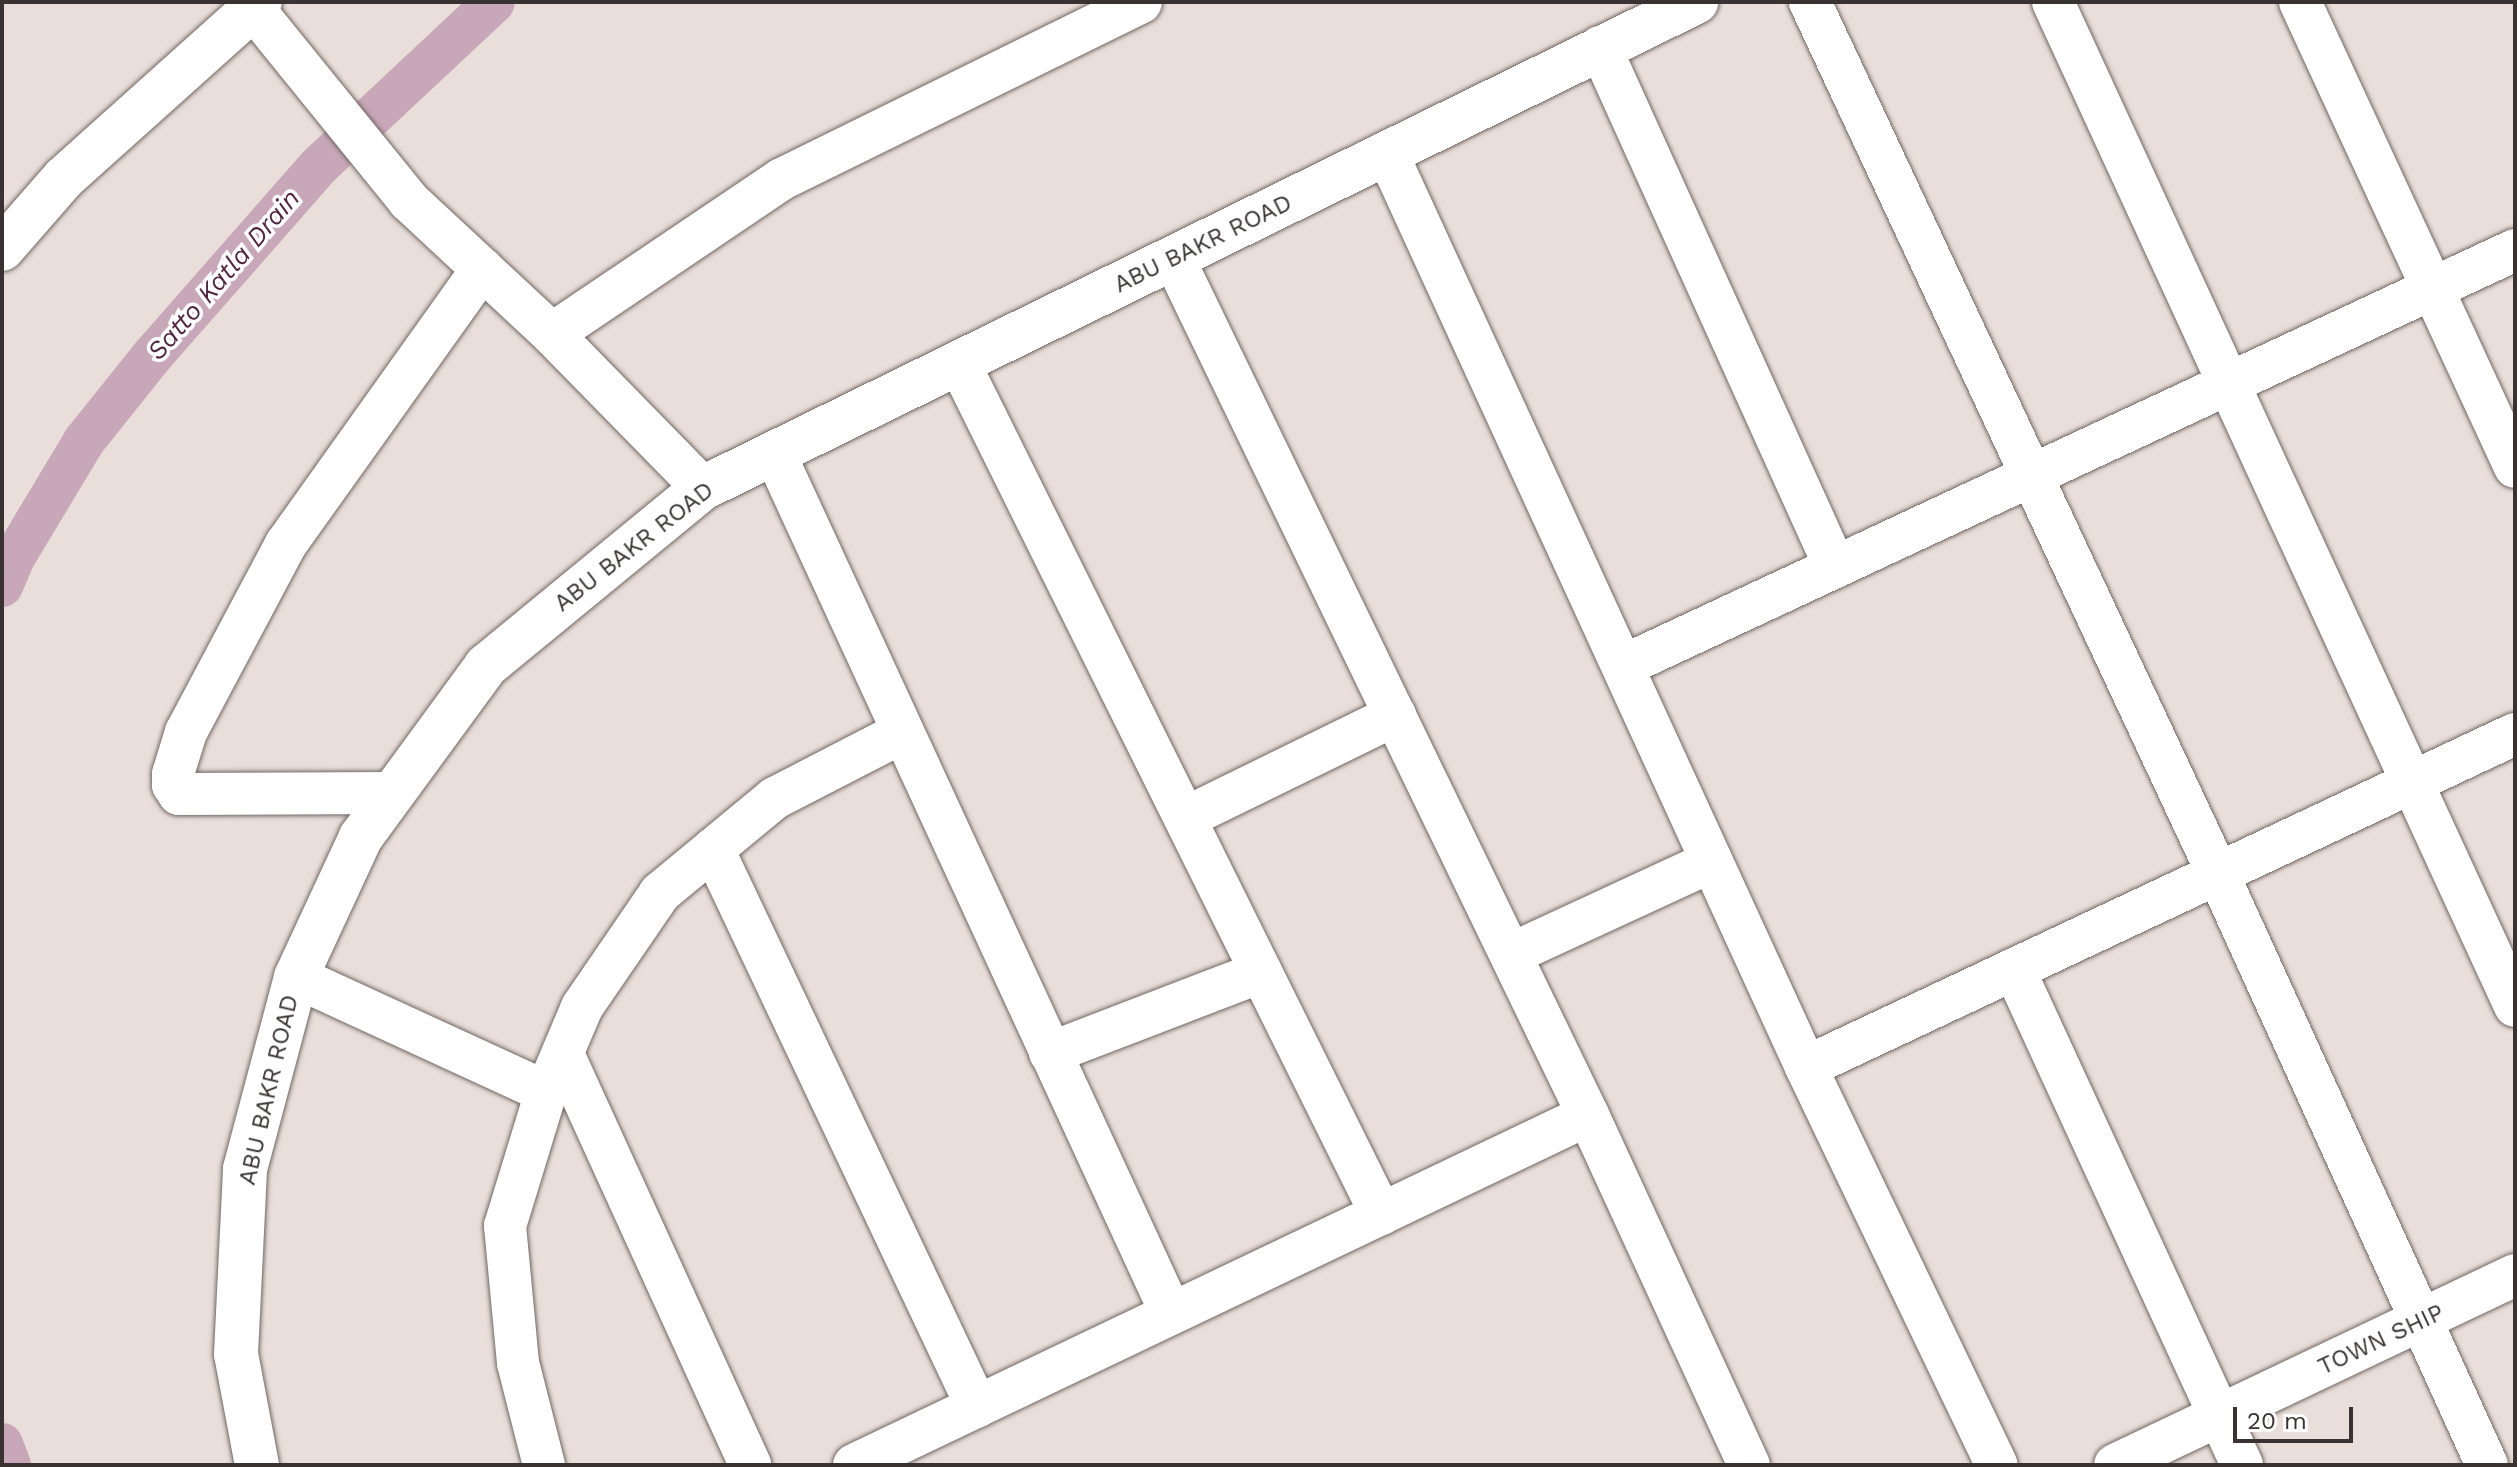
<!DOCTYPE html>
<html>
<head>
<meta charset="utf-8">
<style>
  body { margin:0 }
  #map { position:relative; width:2517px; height:1467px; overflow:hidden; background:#e9ded9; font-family:"Work Sans",sans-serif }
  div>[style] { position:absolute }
  .canal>* { height:42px; margin:-21px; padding:0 21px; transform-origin:21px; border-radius:21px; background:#c8a7b8 }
  .roads { filter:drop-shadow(0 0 2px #706763) drop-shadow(0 0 2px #706763) }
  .street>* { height:42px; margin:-21px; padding:0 21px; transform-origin:21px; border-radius:21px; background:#fff }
  .secondary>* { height:44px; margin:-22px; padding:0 22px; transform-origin:22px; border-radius:22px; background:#fff }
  span { translate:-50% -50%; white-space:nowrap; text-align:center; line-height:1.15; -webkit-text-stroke:7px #fff; paint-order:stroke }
  .street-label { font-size:24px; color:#383332 }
  .water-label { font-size:26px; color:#522640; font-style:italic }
  .frame { position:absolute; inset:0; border:4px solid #383332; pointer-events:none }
  .scale { position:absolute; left:2233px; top:1407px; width:120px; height:36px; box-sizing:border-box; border:4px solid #383332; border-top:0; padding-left:10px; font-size:24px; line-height:28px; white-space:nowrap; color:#383332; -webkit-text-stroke:6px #fff; paint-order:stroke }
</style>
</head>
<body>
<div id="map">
  <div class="canal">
    <div style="left:2px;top:586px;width:33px;rotate:-67deg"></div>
    <div style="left:15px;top:556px;width:134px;rotate:-59deg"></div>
    <div style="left:84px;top:441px;width:109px;rotate:-51.3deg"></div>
    <div style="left:152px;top:356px;width:254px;rotate:-48.7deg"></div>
    <div style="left:320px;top:165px;width:238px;rotate:-43.1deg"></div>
    <div style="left:2px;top:1444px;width:22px;rotate:69deg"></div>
  </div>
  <div class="roads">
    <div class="street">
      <div style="left:248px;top:2px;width:256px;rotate:51deg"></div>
      <div style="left:409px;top:201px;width:195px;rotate:42.9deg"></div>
      <div style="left:552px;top:334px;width:216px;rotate:45.6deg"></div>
      <div style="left:1810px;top:2px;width:963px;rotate:64.93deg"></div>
      <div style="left:2218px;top:874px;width:649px;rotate:65.53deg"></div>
      <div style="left:2053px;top:2px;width:1105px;rotate:65.29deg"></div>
      <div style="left:2300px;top:2px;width:512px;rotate:65.19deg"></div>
      <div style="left:1600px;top:47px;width:571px;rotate:65.68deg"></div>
      <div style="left:1387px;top:153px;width:1005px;rotate:65.37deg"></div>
      <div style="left:1806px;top:1067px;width:441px;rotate:64.4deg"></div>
      <div style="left:1174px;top:259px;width:951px;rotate:64.19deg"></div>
      <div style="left:1588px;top:1115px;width:385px;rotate:65.3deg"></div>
      <div style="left:552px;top:334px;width:277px;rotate:-34deg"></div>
      <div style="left:782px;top:179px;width:400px;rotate:-26.2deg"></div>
      <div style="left:959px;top:363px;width:950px;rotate:63.62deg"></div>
      <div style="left:774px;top:452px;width:948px;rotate:65.25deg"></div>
      <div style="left:1623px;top:666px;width:984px;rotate:-25deg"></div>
      <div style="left:393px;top:793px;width:214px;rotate:179.7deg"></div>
      <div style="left:179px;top:794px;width:11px;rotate:-124deg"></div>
      <div style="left:173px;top:785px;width:11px;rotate:-90deg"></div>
      <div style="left:173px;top:774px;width:44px;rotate:-72.8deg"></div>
      <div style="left:186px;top:732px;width:213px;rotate:-62deg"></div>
      <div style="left:286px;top:544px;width:338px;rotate:-54.5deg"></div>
      <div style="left:1185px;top:818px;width:234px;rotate:-26.1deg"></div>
      <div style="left:713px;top:849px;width:617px;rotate:64.68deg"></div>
      <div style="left:1511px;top:954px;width:221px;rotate:-24.8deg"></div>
      <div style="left:2014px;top:969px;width:546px;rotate:65.31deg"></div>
      <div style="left:296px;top:977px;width:275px;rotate:24.7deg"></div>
      <div style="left:1050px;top:1053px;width:226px;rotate:-21deg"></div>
      <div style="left:563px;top:1054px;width:452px;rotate:65.5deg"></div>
      <div style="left:1806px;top:1067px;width:783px;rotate:-25.16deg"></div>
      <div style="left:544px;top:1465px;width:105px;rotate:-104.3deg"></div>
      <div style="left:518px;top:1363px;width:138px;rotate:-95.4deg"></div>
      <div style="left:505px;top:1226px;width:140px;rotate:-73deg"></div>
      <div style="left:546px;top:1092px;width:92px;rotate:-67deg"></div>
      <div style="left:582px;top:1007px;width:138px;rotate:-55.6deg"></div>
      <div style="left:660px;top:893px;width:149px;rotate:-39.6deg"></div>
      <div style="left:775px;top:798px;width:142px;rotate:-27.3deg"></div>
      <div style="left:854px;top:1465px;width:813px;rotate:-25.49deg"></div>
      <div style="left:2115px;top:1465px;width:443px;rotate:-25.4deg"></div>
    </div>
    <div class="secondary">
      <div style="left:2px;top:249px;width:94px;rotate:-48.9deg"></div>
      <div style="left:64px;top:178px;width:263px;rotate:-41.9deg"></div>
      <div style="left:257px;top:1465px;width:113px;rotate:-100.7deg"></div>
      <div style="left:236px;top:1354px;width:185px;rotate:-87.2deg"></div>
      <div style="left:245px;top:1169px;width:199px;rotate:-75.1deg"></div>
      <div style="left:296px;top:977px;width:154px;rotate:-65.1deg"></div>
      <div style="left:361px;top:837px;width:212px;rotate:-53.8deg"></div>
      <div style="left:486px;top:666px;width:281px;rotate:-39.4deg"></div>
      <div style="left:703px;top:488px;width:1106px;rotate:-26.08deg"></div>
    </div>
  </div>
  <div class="street-label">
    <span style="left:1203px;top:244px;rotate:-26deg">ABU BAKR ROAD</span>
    <span style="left:634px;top:547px;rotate:-38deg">ABU BAKR ROAD</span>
    <span style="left:269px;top:1090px;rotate:-77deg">ABU BAKR ROAD</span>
    <span style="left:2381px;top:1340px;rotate:-25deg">TOWN SHIP</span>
  </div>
  <div class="water-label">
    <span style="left:224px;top:275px;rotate:-49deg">Satto Katla Drain</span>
  </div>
  <div class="frame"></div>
  <div class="scale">20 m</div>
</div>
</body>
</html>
